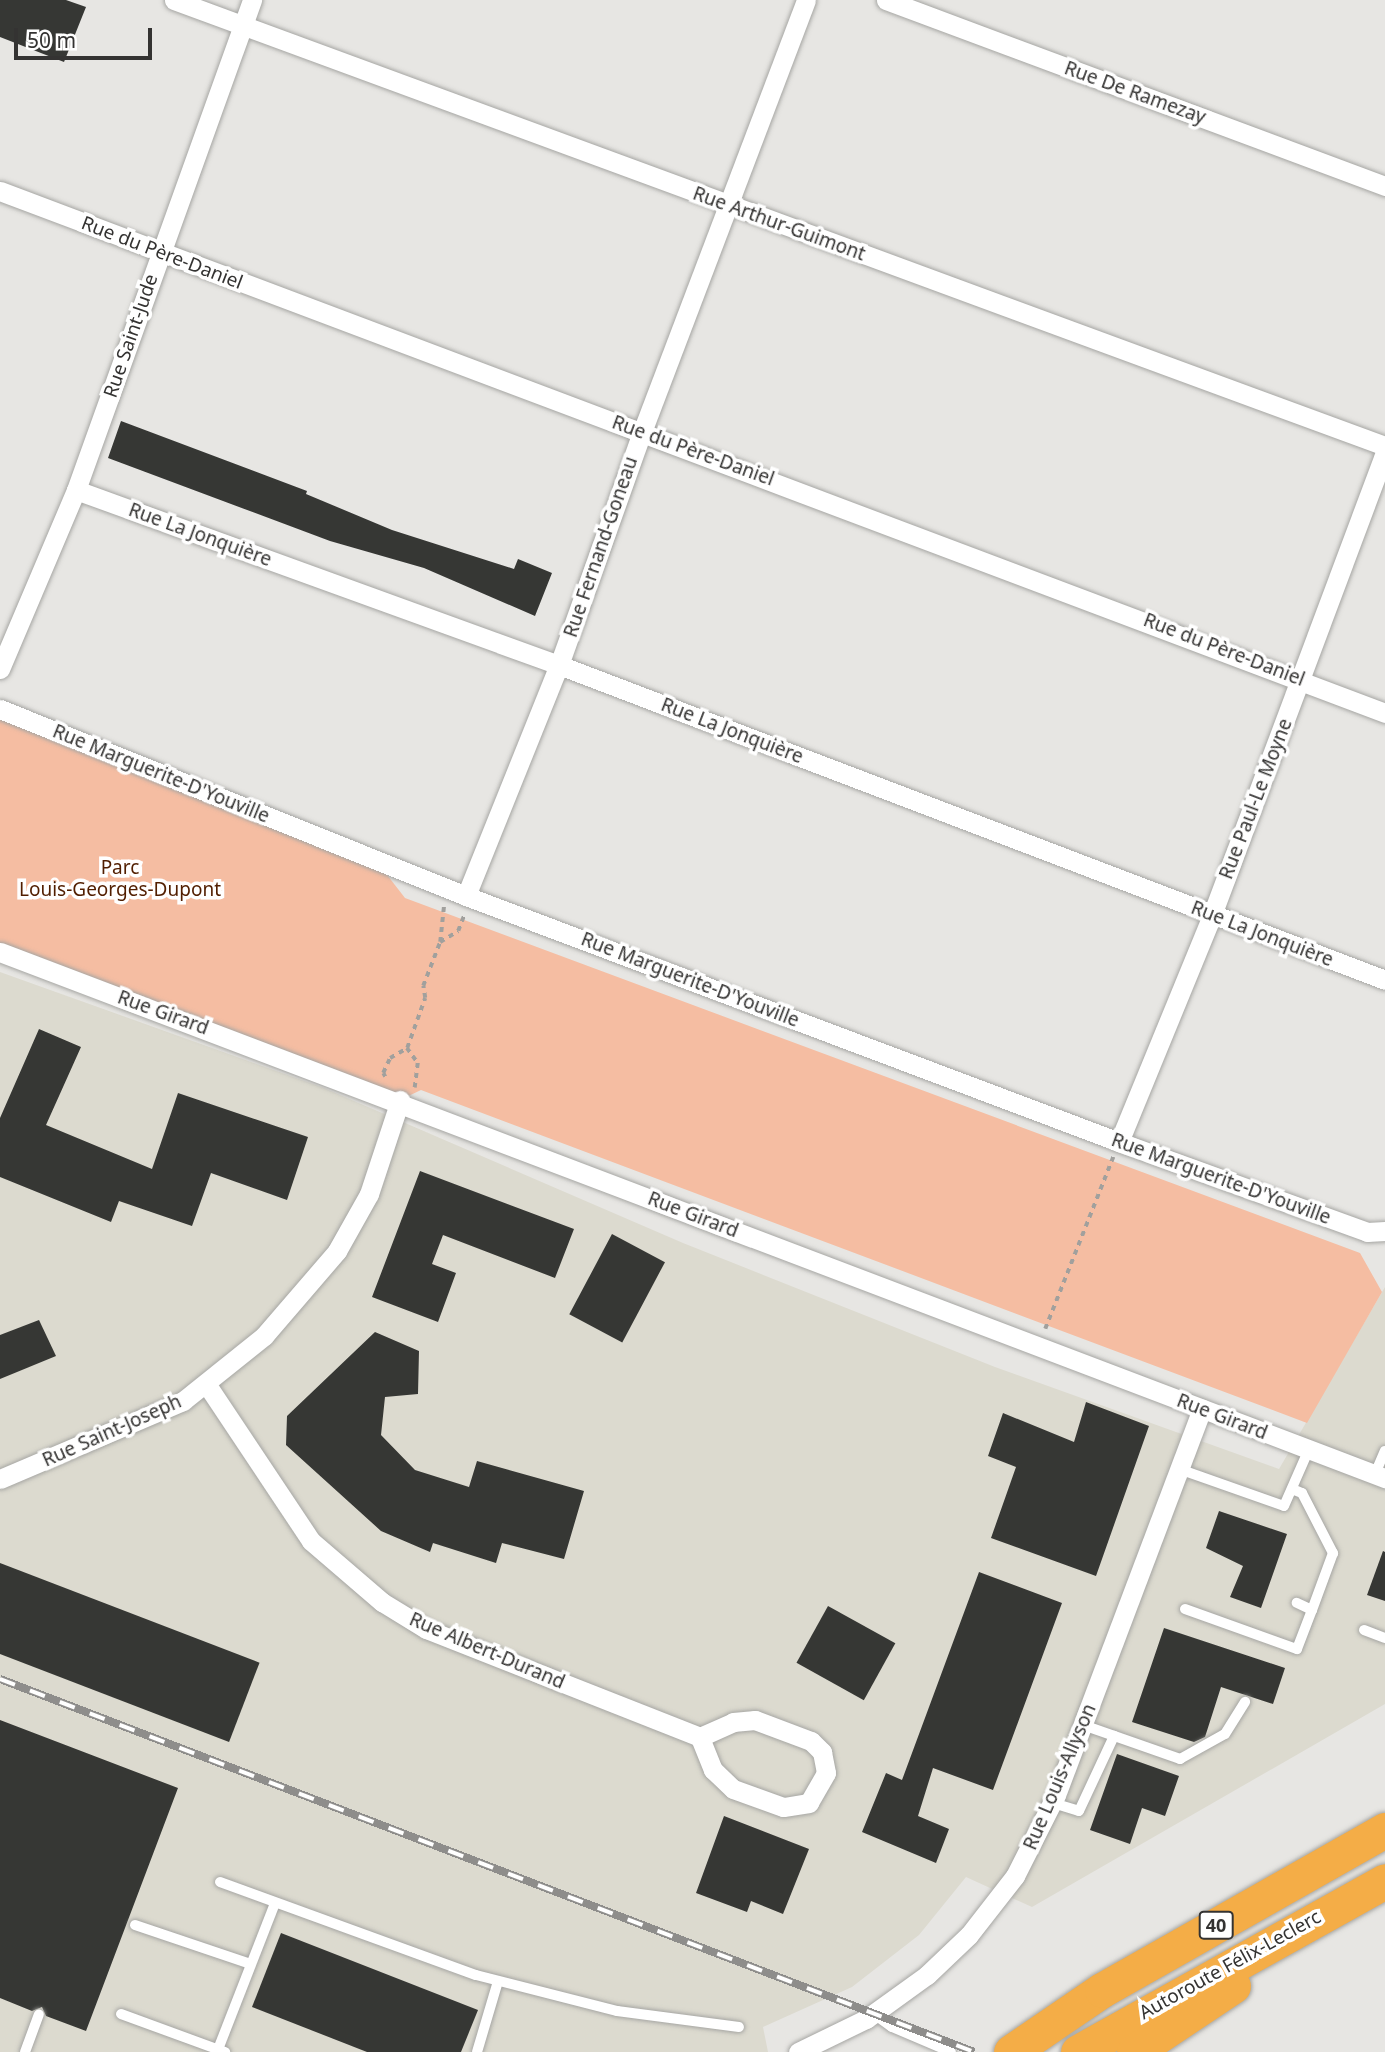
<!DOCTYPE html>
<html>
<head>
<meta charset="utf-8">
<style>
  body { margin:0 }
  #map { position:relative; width:1385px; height:2052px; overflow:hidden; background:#e7e6e3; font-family:"Noto Sans",sans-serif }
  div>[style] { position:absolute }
  .built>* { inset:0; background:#dcdacf }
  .green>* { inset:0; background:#f5bda2 }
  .building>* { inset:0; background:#363734; transform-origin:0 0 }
  .path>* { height:3.5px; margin-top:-1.75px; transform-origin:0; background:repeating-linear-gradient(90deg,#a1a09d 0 5px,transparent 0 10px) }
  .roads { filter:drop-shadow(0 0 2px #a6a6a3) drop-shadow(0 0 2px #a6a6a3) }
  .lane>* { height:10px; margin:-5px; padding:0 5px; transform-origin:5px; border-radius:5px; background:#fff }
  .street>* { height:19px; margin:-9.5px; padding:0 9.5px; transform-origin:9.5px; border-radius:9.5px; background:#fff }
  .highway>* { height:35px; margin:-17.5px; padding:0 17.5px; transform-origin:17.5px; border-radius:17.5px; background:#f4ad47 }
  .rail>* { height:8px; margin-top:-4px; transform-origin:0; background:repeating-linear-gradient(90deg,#fff 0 16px,#8e8d8b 0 32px); box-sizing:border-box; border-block:2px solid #8e8d8b }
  span { translate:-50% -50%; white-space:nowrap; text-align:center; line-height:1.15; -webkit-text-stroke:7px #fff; paint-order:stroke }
  .shield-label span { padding:2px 5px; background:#fff; border:2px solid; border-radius:5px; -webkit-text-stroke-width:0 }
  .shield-label { font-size:18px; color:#343332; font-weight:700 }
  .street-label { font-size:19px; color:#343332 }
  .park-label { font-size:19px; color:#511e00 }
  .scale { position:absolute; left:14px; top:28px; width:138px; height:32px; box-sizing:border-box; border:4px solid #343332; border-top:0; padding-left:9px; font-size:21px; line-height:24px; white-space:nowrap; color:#343332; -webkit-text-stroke:5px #fff; paint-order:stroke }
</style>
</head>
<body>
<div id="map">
  <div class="built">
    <div style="clip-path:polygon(0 972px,324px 1088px,683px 1243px,995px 1367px,1279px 1469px,1385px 1287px,1385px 1704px,1032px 1907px,966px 1877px,919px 1935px,852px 1987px,763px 2027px,768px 2052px,0 2052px)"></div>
  </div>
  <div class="green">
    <div style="clip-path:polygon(0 709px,367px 849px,405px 898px,1360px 1253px,1382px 1292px,1307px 1423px,421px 1090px,400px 1100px,0 959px)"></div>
  </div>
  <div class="building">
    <div style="clip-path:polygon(0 0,66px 0,86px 7px,64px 62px,0 37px)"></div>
    <div style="clip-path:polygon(121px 421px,307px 491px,306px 494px,392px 530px,514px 569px,518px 559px,552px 573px,535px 616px,424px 568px,330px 541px,108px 458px)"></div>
    <div style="clip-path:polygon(39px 1029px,81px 1047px,46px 1125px,152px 1169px,178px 1093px,308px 1137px,287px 1200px,211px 1173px,192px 1226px,119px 1201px,111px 1222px,0 1177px,0 1118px)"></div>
    <div style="clip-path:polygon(420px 1171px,574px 1229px,555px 1278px,443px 1235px,432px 1264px,456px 1273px,438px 1322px,372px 1297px)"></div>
    <div style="left:612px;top:1234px;width:60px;height:91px;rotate:28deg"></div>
    <div style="clip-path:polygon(39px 1320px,56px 1356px,0 1379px,0 1335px)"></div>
    <div style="clip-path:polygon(375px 1332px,419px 1351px,418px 1394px,385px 1397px,381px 1435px,415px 1470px,469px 1487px,477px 1461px,584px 1491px,564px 1559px,502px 1543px,496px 1563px,433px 1543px,430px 1552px,381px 1531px,286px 1445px,287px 1416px)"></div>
    <div style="clip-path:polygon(1086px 1402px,1149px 1426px,1096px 1576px,991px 1538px,1016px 1467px,988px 1456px,1003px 1413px,1074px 1442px)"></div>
    <div style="clip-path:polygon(1219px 1511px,1287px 1534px,1261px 1608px,1230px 1597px,1243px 1566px,1206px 1548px)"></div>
    <div style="clip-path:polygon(1383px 1551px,1385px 1552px,1385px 1601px,1367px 1595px)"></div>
    <div style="left:0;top:1563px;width:278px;height:85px;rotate:21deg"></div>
    <div style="clip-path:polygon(979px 1572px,1062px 1603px,993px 1790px,933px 1768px,918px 1816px,949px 1829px,936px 1863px,862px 1832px,886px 1773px,902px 1780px)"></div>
    <div style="left:828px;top:1606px;width:77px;height:65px;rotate:29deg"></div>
    <div style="clip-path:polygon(1164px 1628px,1285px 1668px,1273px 1704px,1221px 1687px,1205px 1737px,1194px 1742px,1132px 1722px)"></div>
    <div style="clip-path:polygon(0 1720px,178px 1788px,86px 2031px,46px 2016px,42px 2007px,32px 2011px,0 1998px)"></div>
    <div style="clip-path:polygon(1117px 1754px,1179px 1776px,1165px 1816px,1142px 1808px,1130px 1844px,1090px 1830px)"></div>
    <div style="clip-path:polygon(724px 1816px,809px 1849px,783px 1914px,751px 1901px,747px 1912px,696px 1893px)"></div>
    <div style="clip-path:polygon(281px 1933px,478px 2010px,461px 2052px,367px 2052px,252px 2007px)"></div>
  </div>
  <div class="path">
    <div style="left:440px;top:942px;width:21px;rotate:-31deg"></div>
    <div style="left:458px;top:931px;width:19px;rotate:-69deg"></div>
    <div style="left:407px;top:1048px;width:19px;rotate:54deg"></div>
    <div style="left:418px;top:1063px;width:25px;rotate:97deg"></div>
    <div style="left:385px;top:1077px;width:4px;rotate:-117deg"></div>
    <div style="left:383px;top:1073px;width:17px;rotate:-65deg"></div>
    <div style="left:390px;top:1058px;width:20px;rotate:-30deg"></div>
    <div style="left:407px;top:1048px;width:53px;rotate:-70.2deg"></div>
    <div style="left:425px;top:998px;width:12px;rotate:-99deg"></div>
    <div style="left:423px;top:986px;width:47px;rotate:-68.9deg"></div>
    <div style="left:440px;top:942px;width:37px;rotate:-84deg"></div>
    <div style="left:1045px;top:1329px;width:185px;rotate:-68.4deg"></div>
  </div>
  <div class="roads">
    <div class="lane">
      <div style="left:1179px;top:1469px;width:111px;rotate:19.4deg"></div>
      <div style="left:1284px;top:1506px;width:62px;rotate:-66.3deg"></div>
      <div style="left:1375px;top:1474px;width:25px;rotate:-67deg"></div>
      <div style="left:1292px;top:1489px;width:11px;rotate:22deg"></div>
      <div style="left:1302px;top:1493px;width:68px;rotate:62.7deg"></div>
      <div style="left:1333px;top:1553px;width:61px;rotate:110.2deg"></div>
      <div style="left:1312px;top:1610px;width:17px;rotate:-155deg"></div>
      <div style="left:1185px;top:1609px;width:119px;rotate:19.7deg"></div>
      <div style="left:1297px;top:1649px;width:42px;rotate:-69deg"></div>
      <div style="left:1364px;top:1630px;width:22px;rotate:21deg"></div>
      <div style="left:1083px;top:1725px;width:103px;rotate:19.3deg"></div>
      <div style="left:1180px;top:1759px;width:51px;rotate:-29.1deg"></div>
      <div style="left:1225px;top:1734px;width:38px;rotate:-58deg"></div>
      <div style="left:1053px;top:1803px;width:27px;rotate:17deg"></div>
      <div style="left:1079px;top:1811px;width:83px;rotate:-65deg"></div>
      <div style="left:220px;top:1882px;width:272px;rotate:20deg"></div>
      <div style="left:476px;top:1975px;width:146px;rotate:14.3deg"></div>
      <div style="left:617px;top:2011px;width:123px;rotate:7.5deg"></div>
      <div style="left:135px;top:1925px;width:122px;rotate:18.6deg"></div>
      <div style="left:121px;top:2014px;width:111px;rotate:20.1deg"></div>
      <div style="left:874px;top:2014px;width:22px;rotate:36deg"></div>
      <div style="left:892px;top:2027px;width:64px;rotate:23deg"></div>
      <div style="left:25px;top:2052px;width:40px;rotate:-69.8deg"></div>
      <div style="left:217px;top:2052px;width:160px;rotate:-68.7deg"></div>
      <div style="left:477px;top:2052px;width:74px;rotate:-73.5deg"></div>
    </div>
    <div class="street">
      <div style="left:174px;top:0;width:1291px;rotate:20.22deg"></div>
      <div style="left:886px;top:0;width:533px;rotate:20.44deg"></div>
      <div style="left:0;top:191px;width:1480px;rotate:20.65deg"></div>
      <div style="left:76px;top:490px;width:514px;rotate:19.92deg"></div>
      <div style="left:559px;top:665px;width:884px;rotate:20.87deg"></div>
      <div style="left:0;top:669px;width:194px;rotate:-67deg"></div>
      <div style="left:76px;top:490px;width:521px;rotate:-70.24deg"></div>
      <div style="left:0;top:709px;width:502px;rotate:21.86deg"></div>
      <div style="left:466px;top:896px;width:698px;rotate:20.64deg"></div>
      <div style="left:1119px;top:1142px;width:264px;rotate:19.9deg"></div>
      <div style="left:1367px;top:1232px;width:18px;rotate:-3deg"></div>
      <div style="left:466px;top:896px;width:249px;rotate:-68.1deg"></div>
      <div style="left:559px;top:665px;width:247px;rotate:-70.4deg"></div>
      <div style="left:642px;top:432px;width:462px;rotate:-69.2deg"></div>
      <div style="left:0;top:952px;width:1482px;rotate:20.8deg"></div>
      <div style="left:1119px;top:1142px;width:245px;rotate:-67.7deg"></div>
      <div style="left:1212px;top:915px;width:493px;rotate:-69.5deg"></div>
      <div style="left:207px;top:1385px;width:187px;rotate:56.3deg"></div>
      <div style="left:311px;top:1541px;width:94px;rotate:40.7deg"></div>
      <div style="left:382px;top:1602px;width:52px;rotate:31.5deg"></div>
      <div style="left:426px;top:1629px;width:295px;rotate:21.5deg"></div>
      <div style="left:0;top:1479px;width:199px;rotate:-23.1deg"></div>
      <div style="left:183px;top:1401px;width:104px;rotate:-38.7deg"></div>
      <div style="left:264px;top:1336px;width:112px;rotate:-49.3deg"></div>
      <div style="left:337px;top:1251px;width:65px;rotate:-60.7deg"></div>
      <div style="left:369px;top:1194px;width:99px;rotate:-71.7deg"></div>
      <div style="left:755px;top:1720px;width:60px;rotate:20.6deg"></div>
      <div style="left:811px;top:1741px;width:16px;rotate:45deg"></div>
      <div style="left:822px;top:1752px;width:21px;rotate:79deg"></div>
      <div style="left:826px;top:1773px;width:34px;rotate:120deg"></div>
      <div style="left:809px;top:1803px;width:26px;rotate:171deg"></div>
      <div style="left:783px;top:1807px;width:53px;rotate:-160.2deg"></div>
      <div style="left:733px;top:1789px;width:28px;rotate:-136deg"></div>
      <div style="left:713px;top:1770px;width:35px;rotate:-112deg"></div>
      <div style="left:700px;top:1737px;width:36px;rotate:-24deg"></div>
      <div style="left:733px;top:1722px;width:22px;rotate:-5deg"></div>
      <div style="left:798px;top:2052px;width:76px;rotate:-25.9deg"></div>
      <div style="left:866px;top:2019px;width:75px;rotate:-35.8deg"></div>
      <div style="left:927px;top:1975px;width:58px;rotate:-43.6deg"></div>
      <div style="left:969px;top:1935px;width:75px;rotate:-52.1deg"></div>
      <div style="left:1015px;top:1876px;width:91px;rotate:-63.2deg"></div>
      <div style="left:1056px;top:1795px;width:413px;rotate:-69.3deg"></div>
    </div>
    <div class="highway">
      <div style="left:1011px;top:2052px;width:110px;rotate:-34.3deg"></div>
      <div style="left:1102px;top:1990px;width:325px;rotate:-29.5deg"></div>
      <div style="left:1078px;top:2052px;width:351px;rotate:-29.1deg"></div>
      <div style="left:1134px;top:2052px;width:119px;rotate:-33.7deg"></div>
    </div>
  </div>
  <div class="rail">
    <div style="left:0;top:1679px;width:1043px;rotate:20.95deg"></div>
  </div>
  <div class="shield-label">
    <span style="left:1216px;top:1925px">40</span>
  </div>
  <div class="street-label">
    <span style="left:1135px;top:93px;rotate:20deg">Rue De Ramezay</span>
    <span style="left:779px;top:224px;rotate:20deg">Rue Arthur-Guimont</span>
    <span style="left:162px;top:253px;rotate:21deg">Rue du Père-Daniel</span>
    <span style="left:131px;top:336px;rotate:-71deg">Rue Saint-Jude</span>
    <span style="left:693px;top:451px;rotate:20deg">Rue du Père-Daniel</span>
    <span style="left:200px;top:535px;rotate:20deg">Rue La Jonquière</span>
    <span style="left:601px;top:547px;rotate:-71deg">Rue Fernand-Goneau</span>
    <span style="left:1224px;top:650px;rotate:21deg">Rue du Père-Daniel</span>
    <span style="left:732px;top:731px;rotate:21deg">Rue La Jonquière</span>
    <span style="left:161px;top:774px;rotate:22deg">Rue Marguerite-D'Youville</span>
    <span style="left:1256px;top:799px;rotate:-69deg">Rue Paul-Le Moyne</span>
    <span style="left:1262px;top:934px;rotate:21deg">Rue La Jonquière</span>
    <span style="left:690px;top:980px;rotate:21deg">Rue Marguerite-D'Youville</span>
    <span style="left:163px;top:1013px;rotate:20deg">Rue Girard</span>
    <span style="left:1221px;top:1179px;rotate:20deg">Rue Marguerite-D'Youville</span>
    <span style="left:693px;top:1215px;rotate:21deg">Rue Girard</span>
    <span style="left:1222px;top:1417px;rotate:21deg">Rue Girard</span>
    <span style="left:112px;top:1431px;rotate:-24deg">Rue Saint-Joseph</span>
    <span style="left:487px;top:1651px;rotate:23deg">Rue Albert-Durand</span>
    <span style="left:1060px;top:1777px;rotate:-67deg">Rue Louis-Allyson</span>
    <span style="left:1230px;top:1965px;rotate:-29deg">Autoroute Félix-Leclerc</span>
  </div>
  <div class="park-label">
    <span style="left:120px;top:879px">Parc<br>Louis-Georges-Dupont</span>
  </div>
  <div class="scale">50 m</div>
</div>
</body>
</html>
